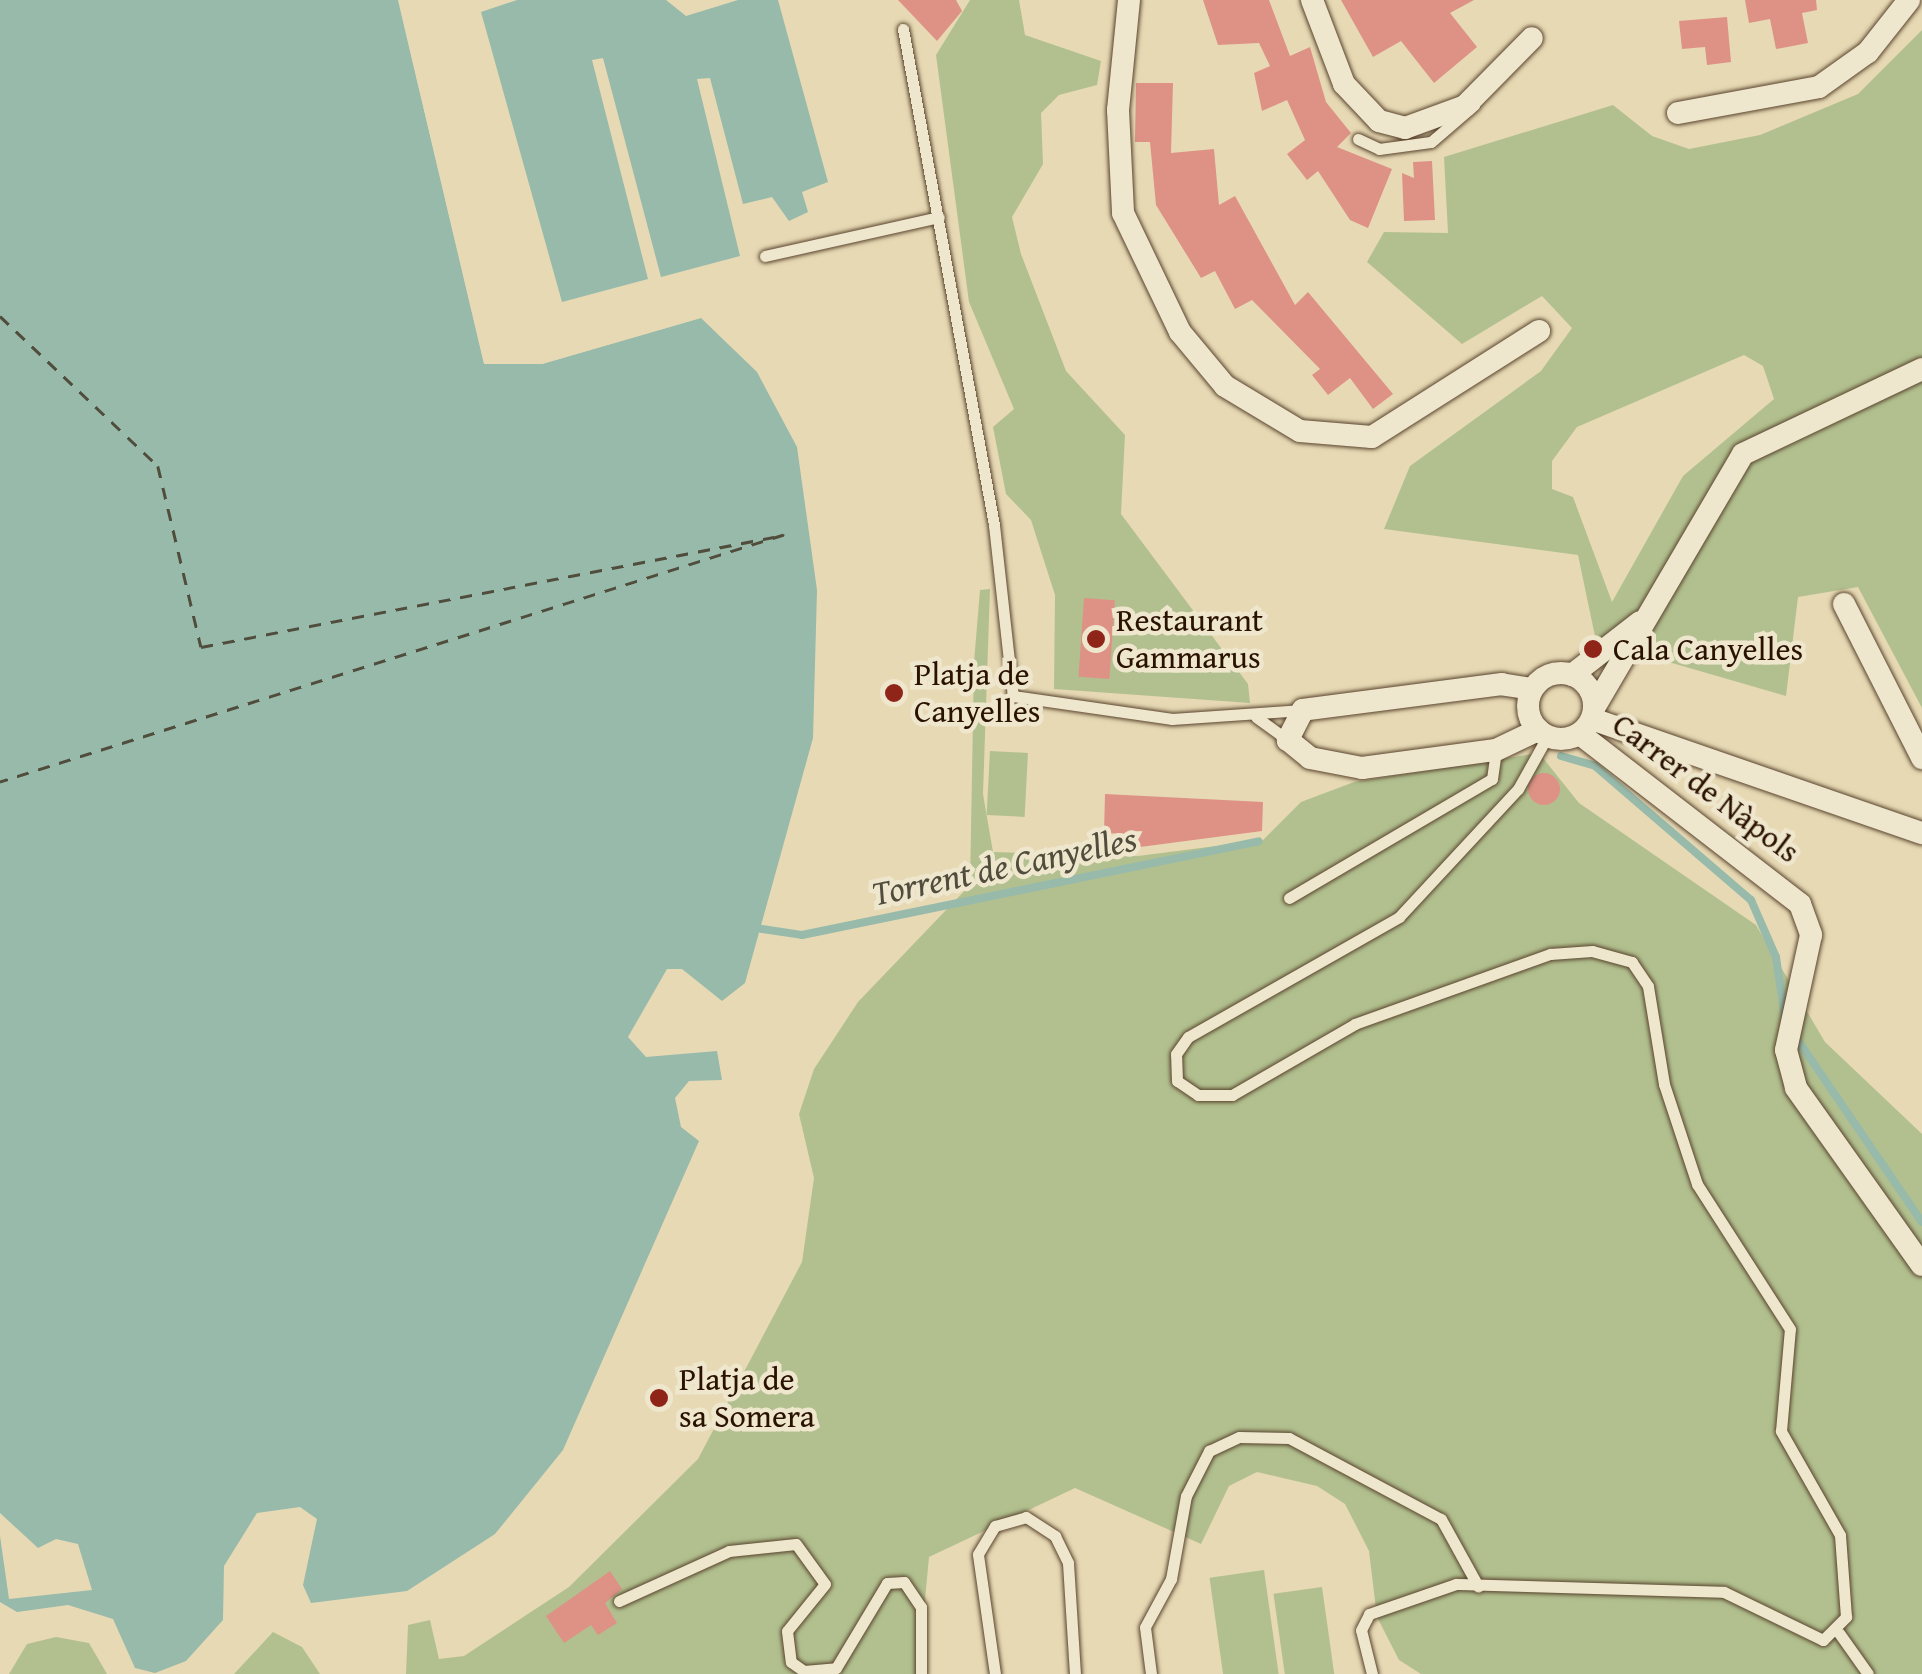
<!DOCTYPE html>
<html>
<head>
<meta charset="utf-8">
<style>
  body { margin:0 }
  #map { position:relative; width:1922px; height:1674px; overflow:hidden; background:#e7d9b4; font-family:"Gentium Book Plus",serif }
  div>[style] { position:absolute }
  .green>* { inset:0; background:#b2c08f; transform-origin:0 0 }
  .water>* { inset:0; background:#97baab }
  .pier>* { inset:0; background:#e7d9b4 }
  .stream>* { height:8px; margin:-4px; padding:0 4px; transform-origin:4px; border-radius:4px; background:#97baab }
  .ferry>* { height:2.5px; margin-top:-1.25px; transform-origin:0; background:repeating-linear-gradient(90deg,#504d3c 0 12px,transparent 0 22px) }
  .building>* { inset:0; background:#de9286; transform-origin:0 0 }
  .round { border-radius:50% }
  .roads { filter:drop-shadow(0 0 2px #59442d) drop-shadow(0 0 2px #59442d) }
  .service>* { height:11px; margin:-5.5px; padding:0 5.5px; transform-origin:5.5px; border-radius:5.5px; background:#efe6ce }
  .minor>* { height:22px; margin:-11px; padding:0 11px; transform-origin:11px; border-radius:11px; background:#efe6ce }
  .minor>.ring { margin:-11px; padding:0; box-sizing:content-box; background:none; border:22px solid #efe6ce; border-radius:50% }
  .dots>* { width:28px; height:28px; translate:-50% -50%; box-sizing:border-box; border:5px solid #efe6ce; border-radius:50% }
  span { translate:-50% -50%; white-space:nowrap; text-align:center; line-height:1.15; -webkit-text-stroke:9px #efe6ce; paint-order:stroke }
  .poi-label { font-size:32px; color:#2a1200 }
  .left { translate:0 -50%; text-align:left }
  .street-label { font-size:32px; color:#2a1200 }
  .water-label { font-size:35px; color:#504d3c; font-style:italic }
</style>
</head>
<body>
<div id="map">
  <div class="green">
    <div style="clip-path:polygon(970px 0,1019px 0,1025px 35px,1101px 61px,1097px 85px,1059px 95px,1041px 113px,1043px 164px,1012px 217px,1021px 254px,1066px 371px,1125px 435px,1121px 514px,1248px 684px,1250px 703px,1054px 689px,1055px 595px,1031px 520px,1006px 494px,993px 427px,1014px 409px,969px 302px,936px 55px)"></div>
    <div style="clip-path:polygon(evenodd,1922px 30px,1922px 708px,1858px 587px,1798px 597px,1786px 696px,1596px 641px,1578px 555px,1384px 529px,1410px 466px,1541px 371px,1572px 328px,1542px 296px,1462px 344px,1367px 262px,1384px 232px,1448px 233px,1444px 157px,1613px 105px,1652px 136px,1689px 149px,1760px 135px,1858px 94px,1922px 30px,1744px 355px,1763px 366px,1774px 399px,1683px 476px,1612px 602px,1573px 497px,1552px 489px,1552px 461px,1577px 427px,1744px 355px)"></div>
    <div style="clip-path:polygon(990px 589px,983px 794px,993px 852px,1138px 856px,1263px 840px,1301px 802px,1354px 782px,1539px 753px,1579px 803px,1756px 925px,1825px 1042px,1922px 1134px,1922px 1674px,1421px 1674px,1399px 1660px,1377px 1617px,1369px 1551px,1345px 1504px,1317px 1486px,1257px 1472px,1229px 1486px,1201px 1544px,1075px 1488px,929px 1557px,918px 1674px,406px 1674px,408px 1625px,430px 1620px,439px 1659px,464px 1656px,569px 1587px,698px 1459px,802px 1262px,814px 1178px,799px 1114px,814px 1069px,858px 1002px,970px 885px,974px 662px,980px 590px)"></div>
    <div style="left:990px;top:751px;width:38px;height:64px;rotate:3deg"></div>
    <div style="left:1264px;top:1570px;width:105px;height:55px;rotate:82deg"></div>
    <div style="left:1322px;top:1587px;width:88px;height:49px;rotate:82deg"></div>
    <div style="clip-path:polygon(273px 1632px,302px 1647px,320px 1674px,234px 1674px)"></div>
    <div style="clip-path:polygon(56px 1637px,89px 1643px,107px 1674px,9px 1674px,27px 1644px)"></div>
  </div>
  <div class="water">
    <div style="clip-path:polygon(0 0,398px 0,484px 363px,542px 364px,701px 318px,757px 372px,797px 447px,817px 590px,813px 738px,745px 983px,722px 1001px,682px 969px,667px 969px,628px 1037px,646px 1057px,717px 1051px,722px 1080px,689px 1081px,675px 1098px,681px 1127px,699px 1141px,563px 1450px,495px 1534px,407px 1591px,311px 1603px,303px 1585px,317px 1519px,300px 1507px,257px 1513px,224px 1566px,223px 1620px,186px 1661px,155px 1673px,135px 1668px,113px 1619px,68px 1605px,17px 1612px,0 1602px,0 1536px,9px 1599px,92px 1590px,78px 1544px,56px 1539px,38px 1548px,0 1513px)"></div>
    <div style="clip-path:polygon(517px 0,666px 0,686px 16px,738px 0,778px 0,828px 182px,802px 192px,808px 212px,789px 221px,772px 197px,743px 204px,710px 78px,697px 79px,740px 256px,661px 277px,603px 58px,592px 60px,648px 279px,562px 302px,481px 12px)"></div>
  </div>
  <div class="pier">
    <div style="clip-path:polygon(398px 0,488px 359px,541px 359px,700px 313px,707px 316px,542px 364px,484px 364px)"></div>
  </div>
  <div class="stream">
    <div style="left:1561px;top:756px;width:35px;rotate:16deg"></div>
    <div style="left:1595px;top:766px;width:206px;rotate:40.7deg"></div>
    <div style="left:1751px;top:900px;width:62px;rotate:66.3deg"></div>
    <div style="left:1776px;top:957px;width:69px;rotate:81.6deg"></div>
    <div style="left:762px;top:929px;width:40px;rotate:8.5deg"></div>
    <div style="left:802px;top:935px;width:466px;rotate:-11.6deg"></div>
    <div style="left:1795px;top:1036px;width:225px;rotate:55.7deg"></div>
  </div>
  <div class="ferry">
    <div style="left:0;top:316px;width:218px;rotate:43.5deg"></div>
    <div style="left:158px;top:466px;width:186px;rotate:76.6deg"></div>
    <div style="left:201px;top:647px;width:594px;rotate:-10.87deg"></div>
    <div style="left:784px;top:535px;width:822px;rotate:162.51deg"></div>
  </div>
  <div class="building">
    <div style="clip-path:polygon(898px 0,956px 0,962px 11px,937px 41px)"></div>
    <div style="clip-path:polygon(1203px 0,1269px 0,1290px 56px,1310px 47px,1326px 102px,1351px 133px,1337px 147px,1392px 169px,1368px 228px,1350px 220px,1318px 171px,1307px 180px,1287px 154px,1305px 140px,1287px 100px,1262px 111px,1254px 73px,1270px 66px,1259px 43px,1218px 45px)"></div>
    <div style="clip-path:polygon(1341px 0,1474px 0,1450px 13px,1477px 47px,1434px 83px,1401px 41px,1373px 57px)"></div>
    <div style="clip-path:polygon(1745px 0,1816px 0,1817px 10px,1802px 13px,1808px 43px,1776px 49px,1770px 19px,1749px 23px)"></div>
    <div style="clip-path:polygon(1727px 17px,1731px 62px,1707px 65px,1705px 47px,1682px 49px,1679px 21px)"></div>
    <div style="clip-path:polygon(1136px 83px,1173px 83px,1171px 153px,1214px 149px,1219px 205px,1235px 196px,1295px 305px,1308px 292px,1393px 394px,1373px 409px,1350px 378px,1328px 395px,1312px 375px,1320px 369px,1252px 300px,1235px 309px,1215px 271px,1201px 278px,1156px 205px,1150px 142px,1135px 142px)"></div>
    <div style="clip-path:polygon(1432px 161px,1435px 220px,1404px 221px,1402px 173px,1414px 178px,1413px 162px)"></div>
    <div style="left:1084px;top:598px;width:31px;height:79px;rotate:4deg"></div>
    <div class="round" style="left:1528px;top:773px;width:32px;height:32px"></div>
    <div style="clip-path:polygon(1105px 794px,1263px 802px,1262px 831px,1140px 847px,1132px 834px,1104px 833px)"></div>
    <div style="clip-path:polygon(610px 1571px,622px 1589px,605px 1603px,617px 1623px,598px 1635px,591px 1625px,564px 1643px,546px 1616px)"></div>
  </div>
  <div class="roads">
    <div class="service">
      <div style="left:903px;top:29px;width:504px;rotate:79.6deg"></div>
      <div style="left:994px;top:525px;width:172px;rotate:83.7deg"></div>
      <div style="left:1013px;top:696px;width:161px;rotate:8.2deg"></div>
      <div style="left:1172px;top:719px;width:131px;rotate:-3.9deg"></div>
      <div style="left:1358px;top:139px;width:23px;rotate:25deg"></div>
      <div style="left:1379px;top:149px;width:52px;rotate:-7.7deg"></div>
      <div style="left:1431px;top:142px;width:57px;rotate:-40.7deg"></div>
      <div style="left:765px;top:256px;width:178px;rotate:-12.6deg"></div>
      <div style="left:1256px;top:717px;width:39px;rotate:36deg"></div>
      <div style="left:1289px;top:898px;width:235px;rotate:-30.4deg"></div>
      <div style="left:1492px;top:779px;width:29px;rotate:-82deg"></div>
      <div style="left:619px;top:1601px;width:121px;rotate:-24.4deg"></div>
      <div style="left:729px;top:1551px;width:67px;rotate:-6deg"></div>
      <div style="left:796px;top:1544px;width:49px;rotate:54.1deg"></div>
      <div style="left:825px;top:1584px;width:60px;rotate:129deg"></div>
      <div style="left:787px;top:1631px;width:31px;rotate:83deg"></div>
      <div style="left:791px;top:1662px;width:16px;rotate:35deg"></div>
      <div style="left:804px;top:1671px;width:32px;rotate:-5deg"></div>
      <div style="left:836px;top:1668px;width:99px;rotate:-59deg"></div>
      <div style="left:887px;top:1583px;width:17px;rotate:-3deg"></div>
      <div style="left:904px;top:1582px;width:30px;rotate:56deg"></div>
      <div style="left:921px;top:1607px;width:67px;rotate:90deg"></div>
      <div style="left:1839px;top:1633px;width:50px;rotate:54.7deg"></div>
      <div style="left:995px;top:1674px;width:121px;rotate:-98.1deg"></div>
      <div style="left:978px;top:1554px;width:33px;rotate:-59deg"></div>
      <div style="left:995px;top:1526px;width:32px;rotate:-16deg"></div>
      <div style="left:1026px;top:1517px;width:35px;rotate:33deg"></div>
      <div style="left:1055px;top:1536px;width:30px;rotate:64deg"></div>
      <div style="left:1068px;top:1563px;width:111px;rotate:86.4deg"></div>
      <div style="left:1151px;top:1674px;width:47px;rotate:-97.3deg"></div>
      <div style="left:1145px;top:1627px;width:55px;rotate:-61.6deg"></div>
      <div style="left:1171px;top:1579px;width:84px;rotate:-79.8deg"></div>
      <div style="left:1186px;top:1496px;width:51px;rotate:-62.9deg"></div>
      <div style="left:1209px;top:1451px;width:33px;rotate:-25deg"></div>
      <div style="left:1239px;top:1437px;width:50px;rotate:1.1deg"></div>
      <div style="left:1289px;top:1438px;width:172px;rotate:28.1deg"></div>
      <div style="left:1441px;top:1519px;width:77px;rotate:61.1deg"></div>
      <div style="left:1372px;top:1674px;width:45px;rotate:-104deg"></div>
      <div style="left:1361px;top:1630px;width:18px;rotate:-63deg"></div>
      <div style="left:1369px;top:1614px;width:92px;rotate:-19deg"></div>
      <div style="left:1456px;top:1584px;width:268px;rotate:1.7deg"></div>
      <div style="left:1724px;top:1592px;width:110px;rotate:25.9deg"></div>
      <div style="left:1823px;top:1640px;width:33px;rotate:-45deg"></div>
      <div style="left:1846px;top:1617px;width:82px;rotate:-94.2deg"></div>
      <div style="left:1840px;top:1535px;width:120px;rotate:-119.6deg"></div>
      <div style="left:1781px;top:1431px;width:102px;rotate:-85deg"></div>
      <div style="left:1790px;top:1329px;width:172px;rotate:-122.7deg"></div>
      <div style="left:1697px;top:1184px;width:105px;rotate:-108.3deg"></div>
      <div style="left:1664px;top:1084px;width:99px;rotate:-99.3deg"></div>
      <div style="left:1648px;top:986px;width:29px;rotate:-124deg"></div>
      <div style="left:1632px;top:962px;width:41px;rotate:-164.6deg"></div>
      <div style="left:1592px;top:951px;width:42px;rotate:175.9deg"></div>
      <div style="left:1550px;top:954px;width:207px;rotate:160.3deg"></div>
      <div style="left:1355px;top:1024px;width:142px;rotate:150deg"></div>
      <div style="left:1232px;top:1095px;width:34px;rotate:180deg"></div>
      <div style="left:1198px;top:1095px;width:25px;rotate:-146deg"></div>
      <div style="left:1177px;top:1081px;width:27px;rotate:-92deg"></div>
      <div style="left:1176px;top:1054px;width:21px;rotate:-55deg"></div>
      <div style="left:1188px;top:1037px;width:243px;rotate:-29.6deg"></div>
      <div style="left:1399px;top:917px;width:175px;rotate:-47.1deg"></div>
      <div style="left:1518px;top:789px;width:60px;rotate:-60.9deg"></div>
    </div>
    <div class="minor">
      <div style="left:1129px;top:0;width:111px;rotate:95.7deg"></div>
      <div style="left:1118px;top:110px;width:103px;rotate:87.2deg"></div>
      <div style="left:1123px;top:213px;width:132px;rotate:64.4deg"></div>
      <div style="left:1180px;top:332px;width:70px;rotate:50.2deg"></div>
      <div style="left:1225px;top:386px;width:87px;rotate:31deg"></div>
      <div style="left:1300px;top:431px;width:72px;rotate:4.8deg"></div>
      <div style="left:1372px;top:437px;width:198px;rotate:-32.4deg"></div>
      <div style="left:1312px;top:0;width:90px;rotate:69.1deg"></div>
      <div style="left:1344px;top:84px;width:51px;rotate:46.6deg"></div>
      <div style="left:1379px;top:121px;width:27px;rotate:15deg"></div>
      <div style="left:1405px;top:128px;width:64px;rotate:-20.1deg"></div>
      <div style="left:1465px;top:106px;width:95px;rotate:-45.4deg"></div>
      <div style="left:1678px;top:113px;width:143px;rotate:-10.4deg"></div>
      <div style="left:1819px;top:87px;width:60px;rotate:-35.5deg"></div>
      <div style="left:1868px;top:52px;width:66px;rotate:-51.7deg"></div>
      <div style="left:1844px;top:604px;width:173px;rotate:63.1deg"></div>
      <div class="ring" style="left:1528px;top:673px;width:44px;height:44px"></div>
      <div style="left:1572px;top:675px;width:86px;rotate:-37.9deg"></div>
      <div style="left:1532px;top:689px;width:30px;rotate:-171deg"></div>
      <div style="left:1502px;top:684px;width:201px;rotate:172.6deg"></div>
      <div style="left:1303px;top:710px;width:34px;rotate:117deg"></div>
      <div style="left:1288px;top:740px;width:28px;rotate:39deg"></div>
      <div style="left:1310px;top:758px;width:53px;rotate:10.9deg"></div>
      <div style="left:1362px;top:768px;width:135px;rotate:-7.7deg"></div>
      <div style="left:1496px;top:750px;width:47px;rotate:-25.5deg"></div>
      <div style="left:1594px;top:708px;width:294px;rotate:-59.6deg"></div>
      <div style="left:1743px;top:454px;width:198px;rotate:-25.4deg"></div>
      <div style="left:1592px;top:719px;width:349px;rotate:19.1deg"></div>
      <div style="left:1580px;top:734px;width:278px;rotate:37.7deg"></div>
      <div style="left:1800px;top:904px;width:33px;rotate:70deg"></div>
      <div style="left:1811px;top:935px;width:118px;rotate:102.3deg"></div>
      <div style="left:1786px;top:1050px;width:39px;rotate:75deg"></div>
      <div style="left:1796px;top:1088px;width:217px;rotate:54.6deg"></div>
    </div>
  </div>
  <div class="dots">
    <div style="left:1096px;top:639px;background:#8f2418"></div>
    <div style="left:1593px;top:649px;background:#8f2418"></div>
    <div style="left:894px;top:693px;background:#8f2418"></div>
    <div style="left:659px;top:1398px;background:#8f2418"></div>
  </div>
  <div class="poi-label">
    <span class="left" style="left:1116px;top:639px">Restaurant<br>Gammarus</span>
    <span class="left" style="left:1613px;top:649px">Cala Canyelles</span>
    <span class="left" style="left:914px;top:693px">Platja de<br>Canyelles</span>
    <span class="left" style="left:679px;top:1398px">Platja de<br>sa Somera</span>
  </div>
  <div class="street-label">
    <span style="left:1706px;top:788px;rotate:37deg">Carrer de Nàpols</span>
  </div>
  <div class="water-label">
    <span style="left:1004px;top:866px;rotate:-12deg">Torrent de Canyelles</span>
  </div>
</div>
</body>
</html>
